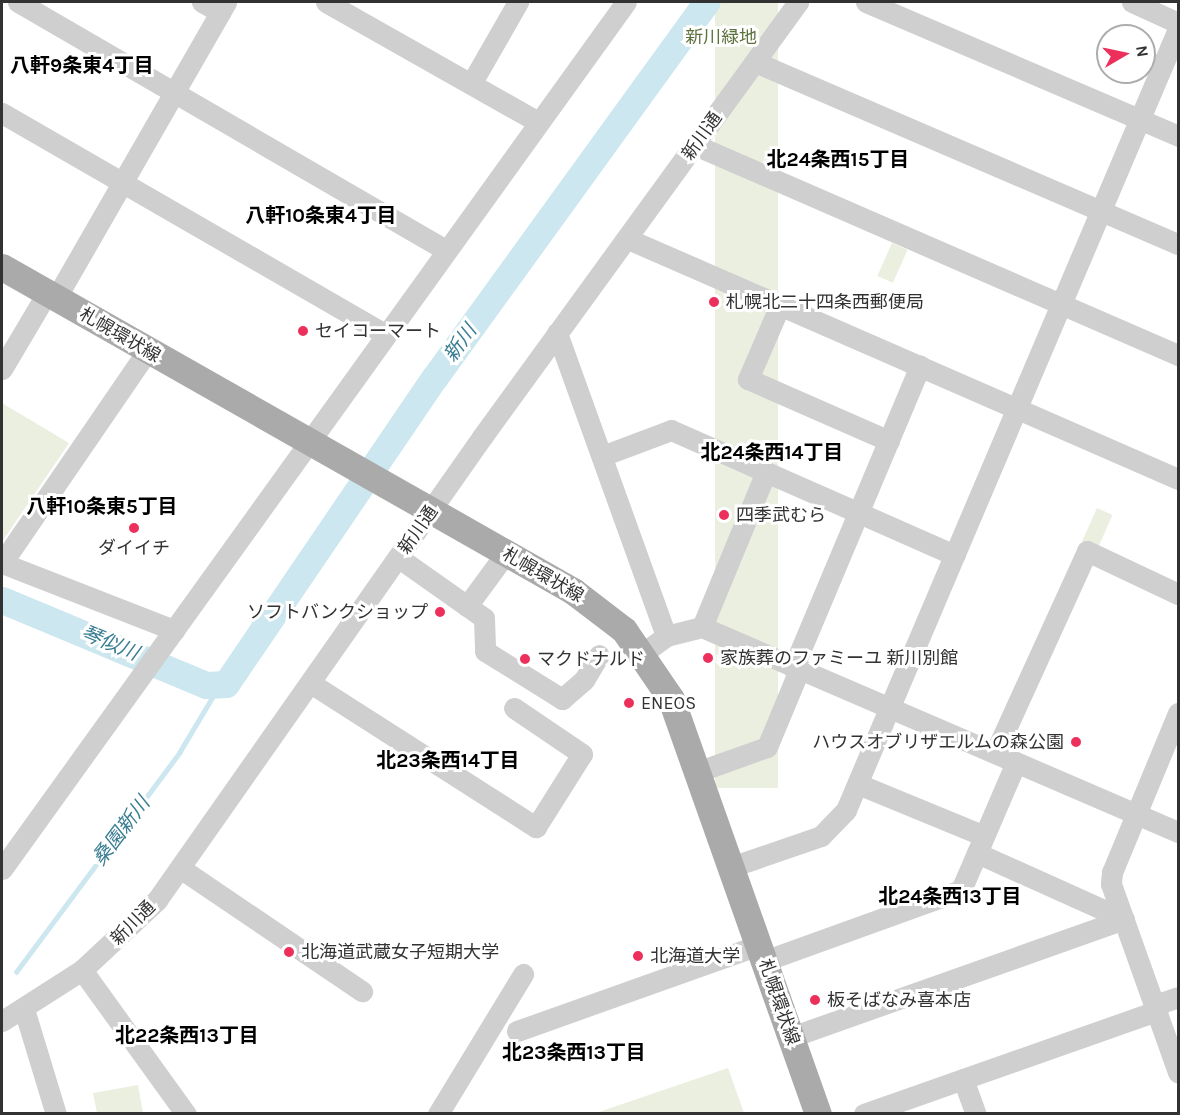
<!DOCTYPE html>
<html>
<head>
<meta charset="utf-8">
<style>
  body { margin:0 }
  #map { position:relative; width:1180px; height:1115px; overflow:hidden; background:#fff; font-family:Karla,"Noto Sans JP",sans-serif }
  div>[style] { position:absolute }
  .green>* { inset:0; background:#eaefe0; transform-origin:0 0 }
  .stream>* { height:4.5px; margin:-2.25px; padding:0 2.25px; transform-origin:2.25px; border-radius:2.25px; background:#cce7ef }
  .river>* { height:27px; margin:-13.5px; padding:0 13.5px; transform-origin:13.5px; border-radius:13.5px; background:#cce7ef }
  .minor>* { height:21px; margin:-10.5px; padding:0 10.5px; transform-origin:10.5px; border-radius:10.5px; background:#cfcfcf }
  .major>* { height:27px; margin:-13.5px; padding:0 13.5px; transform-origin:13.5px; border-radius:13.5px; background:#aaa }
  .dots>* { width:16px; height:16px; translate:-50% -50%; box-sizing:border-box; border:3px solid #fff; border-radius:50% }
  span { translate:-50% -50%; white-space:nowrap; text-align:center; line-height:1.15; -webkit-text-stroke:6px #fff; paint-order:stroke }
  .park-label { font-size:18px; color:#5d713c }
  .street-label { font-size:18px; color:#323232 }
  .poi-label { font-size:18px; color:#323232 }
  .left { translate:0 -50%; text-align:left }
  .right { translate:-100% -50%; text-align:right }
  .neighbourhood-label { font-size:20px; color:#000; font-weight:700 }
  .water-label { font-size:20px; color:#397d92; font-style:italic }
  .frame { position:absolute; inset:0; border:3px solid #323232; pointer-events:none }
  .north { position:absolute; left:1096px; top:24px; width:60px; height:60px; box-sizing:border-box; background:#fff; border:2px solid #adadad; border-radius:50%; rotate:81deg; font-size:16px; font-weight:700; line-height:24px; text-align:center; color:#323232 }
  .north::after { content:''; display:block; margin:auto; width:21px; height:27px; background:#ed305b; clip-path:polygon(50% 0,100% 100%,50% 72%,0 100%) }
</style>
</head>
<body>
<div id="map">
  <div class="green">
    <div style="left:715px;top:2px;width:63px;height:786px"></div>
    <div style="left:892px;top:243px;width:17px;height:36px;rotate:24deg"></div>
    <div style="clip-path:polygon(2px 403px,69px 443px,2px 542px)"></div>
    <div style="left:1097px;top:508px;width:17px;height:38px;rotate:24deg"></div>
    <div style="clip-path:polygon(728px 1068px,744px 1113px,596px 1113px)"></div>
    <div style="clip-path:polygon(138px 1085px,143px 1113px,97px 1113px,93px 1093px)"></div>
  </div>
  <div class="stream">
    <div style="left:16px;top:972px;width:273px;rotate:-53.3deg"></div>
    <div style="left:179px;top:753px;width:78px;rotate:-59.2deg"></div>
  </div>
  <div class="river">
    <div style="left:2px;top:600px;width:221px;rotate:22.6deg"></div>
    <div style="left:206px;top:685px;width:20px;rotate:-3deg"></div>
    <div style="left:226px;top:684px;width:371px;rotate:-55.8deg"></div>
    <div style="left:435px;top:377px;width:463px;rotate:-54.1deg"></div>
  </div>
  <div class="minor">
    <div style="left:18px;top:2px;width:494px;rotate:30.1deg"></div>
    <div style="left:202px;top:2px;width:21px;rotate:29deg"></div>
    <div style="left:326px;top:2px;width:244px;rotate:29.5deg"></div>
    <div style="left:866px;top:2px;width:340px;rotate:23.2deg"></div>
    <div style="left:1132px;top:2px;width:51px;rotate:24.5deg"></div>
    <div style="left:755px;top:62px;width:460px;rotate:23.3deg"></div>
    <div style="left:471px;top:84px;width:95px;rotate:-60.2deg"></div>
    <div style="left:2px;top:113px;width:442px;rotate:30deg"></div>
    <div style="left:695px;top:145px;width:527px;rotate:23.5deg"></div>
    <div style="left:628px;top:239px;width:600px;rotate:23.57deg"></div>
    <div style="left:56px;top:298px;width:341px;rotate:-60.1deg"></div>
    <div style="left:780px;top:305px;width:81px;rotate:113.4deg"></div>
    <div style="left:748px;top:379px;width:154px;rotate:23.7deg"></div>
    <div style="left:557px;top:333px;width:322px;rotate:70.2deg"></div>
    <div style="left:2px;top:369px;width:88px;rotate:-59.4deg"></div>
    <div style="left:602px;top:456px;width:74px;rotate:-20.6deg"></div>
    <div style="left:671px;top:430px;width:310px;rotate:23.8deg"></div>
    <div style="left:399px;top:558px;width:83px;rotate:35.2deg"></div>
    <div style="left:467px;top:606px;width:66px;rotate:-53.7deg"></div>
    <div style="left:2px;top:563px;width:257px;rotate:-55.6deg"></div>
    <div style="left:2px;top:563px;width:185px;rotate:21.3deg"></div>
    <div style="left:467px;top:606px;width:21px;rotate:35deg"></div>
    <div style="left:484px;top:618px;width:33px;rotate:88deg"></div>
    <div style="left:485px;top:651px;width:91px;rotate:31.9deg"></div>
    <div style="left:562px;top:699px;width:29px;rotate:-41deg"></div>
    <div style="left:584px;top:680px;width:29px;rotate:-59deg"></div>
    <div style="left:702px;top:627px;width:168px;rotate:-67.6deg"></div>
    <div style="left:643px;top:653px;width:29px;rotate:-36deg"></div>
    <div style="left:666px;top:636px;width:37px;rotate:-14deg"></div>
    <div style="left:702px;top:627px;width:518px;rotate:23.3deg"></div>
    <div style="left:793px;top:668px;width:328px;rotate:-67.2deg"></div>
    <div style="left:312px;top:684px;width:266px;rotate:32.6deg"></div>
    <div style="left:536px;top:827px;width:86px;rotate:-57.8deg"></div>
    <div style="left:582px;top:754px;width:82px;rotate:-145.9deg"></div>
    <div style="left:1178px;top:713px;width:172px;rotate:112.5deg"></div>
    <div style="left:1112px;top:872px;width:12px;rotate:95deg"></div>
    <div style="left:1111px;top:884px;width:200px;rotate:70.4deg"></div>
    <div style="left:995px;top:753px;width:222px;rotate:-65.5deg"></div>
    <div style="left:1087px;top:551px;width:101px;rotate:25.3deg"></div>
    <div style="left:697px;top:772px;width:74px;rotate:-19.7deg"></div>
    <div style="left:767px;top:747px;width:83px;rotate:-67.4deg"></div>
    <div style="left:858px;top:784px;width:136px;rotate:22.4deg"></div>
    <div style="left:977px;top:853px;width:161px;rotate:24.2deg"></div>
    <div style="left:731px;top:867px;width:95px;rotate:-19deg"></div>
    <div style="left:821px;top:836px;width:36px;rotate:-46deg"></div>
    <div style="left:846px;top:810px;width:849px;rotate:-66.97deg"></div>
    <div style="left:180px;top:868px;width:220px;rotate:34.1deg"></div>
    <div style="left:2px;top:869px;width:1068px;rotate:-54.26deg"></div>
    <div style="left:764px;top:961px;width:209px;rotate:-19.8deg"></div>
    <div style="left:961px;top:890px;width:139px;rotate:-66.7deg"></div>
    <div style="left:82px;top:970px;width:178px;rotate:54.2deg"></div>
    <div style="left:1155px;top:1005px;width:24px;rotate:-19deg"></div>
    <div style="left:24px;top:1009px;width:110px;rotate:73.1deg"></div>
    <div style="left:2px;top:1021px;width:95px;rotate:-32.5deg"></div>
    <div style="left:82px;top:970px;width:103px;rotate:-43deg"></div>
    <div style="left:157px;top:900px;width:566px;rotate:-54.93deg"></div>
    <div style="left:482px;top:437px;width:538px;rotate:-54deg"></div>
    <div style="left:517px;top:1031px;width:257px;rotate:-19.6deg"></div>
    <div style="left:791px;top:1037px;width:353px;rotate:-19.5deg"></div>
    <div style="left:963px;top:1079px;width:37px;rotate:70deg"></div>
    <div style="left:438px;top:1114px;width:164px;rotate:-58.7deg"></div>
    <div style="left:864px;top:1114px;width:311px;rotate:-19.4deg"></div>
  </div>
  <div class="major">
    <div style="left:2px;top:267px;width:657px;rotate:29.57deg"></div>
    <div style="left:573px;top:591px;width:64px;rotate:37.4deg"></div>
    <div style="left:624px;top:630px;width:83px;rotate:55.7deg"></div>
    <div style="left:671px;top:699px;width:440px;rotate:70.5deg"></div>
  </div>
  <div class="dots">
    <div style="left:714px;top:302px;background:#ed305b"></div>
    <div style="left:303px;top:331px;background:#ed305b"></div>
    <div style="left:724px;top:515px;background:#ed305b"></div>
    <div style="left:134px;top:528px;background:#ed305b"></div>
    <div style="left:440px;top:612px;background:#ed305b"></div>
    <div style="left:708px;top:658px;background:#ed305b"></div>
    <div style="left:525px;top:659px;background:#ed305b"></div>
    <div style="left:629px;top:703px;background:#ed305b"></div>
    <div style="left:1076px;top:742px;background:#ed305b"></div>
    <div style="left:289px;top:952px;background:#ed305b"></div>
    <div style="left:638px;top:956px;background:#ed305b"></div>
    <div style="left:815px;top:1000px;background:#ed305b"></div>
  </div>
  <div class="park-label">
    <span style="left:721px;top:37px">新川緑地</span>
  </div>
  <div class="street-label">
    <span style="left:702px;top:136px;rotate:-54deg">新川通</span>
    <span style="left:120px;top:335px;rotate:30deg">札幌環状線</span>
    <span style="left:418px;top:530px;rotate:-55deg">新川通</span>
    <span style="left:543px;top:575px;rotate:30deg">札幌環状線</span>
    <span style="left:133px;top:923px;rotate:-45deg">新川通</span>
    <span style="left:779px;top:1002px;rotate:71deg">札幌環状線</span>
  </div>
  <div class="poi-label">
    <span class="left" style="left:726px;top:302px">札幌北二十四条西郵便局</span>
    <span class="left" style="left:315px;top:331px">セイコーマート</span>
    <span class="left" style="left:736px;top:515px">四季武むら</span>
    <span style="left:134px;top:548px">ダイイチ</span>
    <span class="right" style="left:428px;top:612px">ソフトバンクショップ</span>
    <span class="left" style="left:720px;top:658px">家族葬のファミーユ 新川別館</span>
    <span class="left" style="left:537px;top:659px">マクドナルド</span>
    <span class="left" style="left:641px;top:703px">ENEOS</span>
    <span class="right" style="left:1064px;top:742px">ハウスオブリザエルムの森公園</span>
    <span class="left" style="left:301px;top:952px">北海道武蔵女子短期大学</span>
    <span class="left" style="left:650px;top:956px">北海道大学</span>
    <span class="left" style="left:827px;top:1000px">板そばなみ喜本店</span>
  </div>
  <div class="neighbourhood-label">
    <span style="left:82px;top:65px">八軒9条東4丁目</span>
    <span style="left:838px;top:159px">北24条西15丁目</span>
    <span style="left:321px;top:215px">八軒10条東4丁目</span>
    <span style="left:772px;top:452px">北24条西14丁目</span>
    <span style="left:102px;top:506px">八軒10条東5丁目</span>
    <span style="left:448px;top:760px">北23条西14丁目</span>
    <span style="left:950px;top:896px">北24条西13丁目</span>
    <span style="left:187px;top:1035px">北22条西13丁目</span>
    <span style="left:574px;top:1052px">北23条西13丁目</span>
  </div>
  <div class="water-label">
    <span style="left:460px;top:343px;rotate:-54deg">新川</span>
    <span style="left:110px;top:643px;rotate:22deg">琴似川</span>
    <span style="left:121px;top:831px;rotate:-53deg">桑園新川</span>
  </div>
  <div class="frame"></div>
  <div class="north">N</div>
</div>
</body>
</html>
